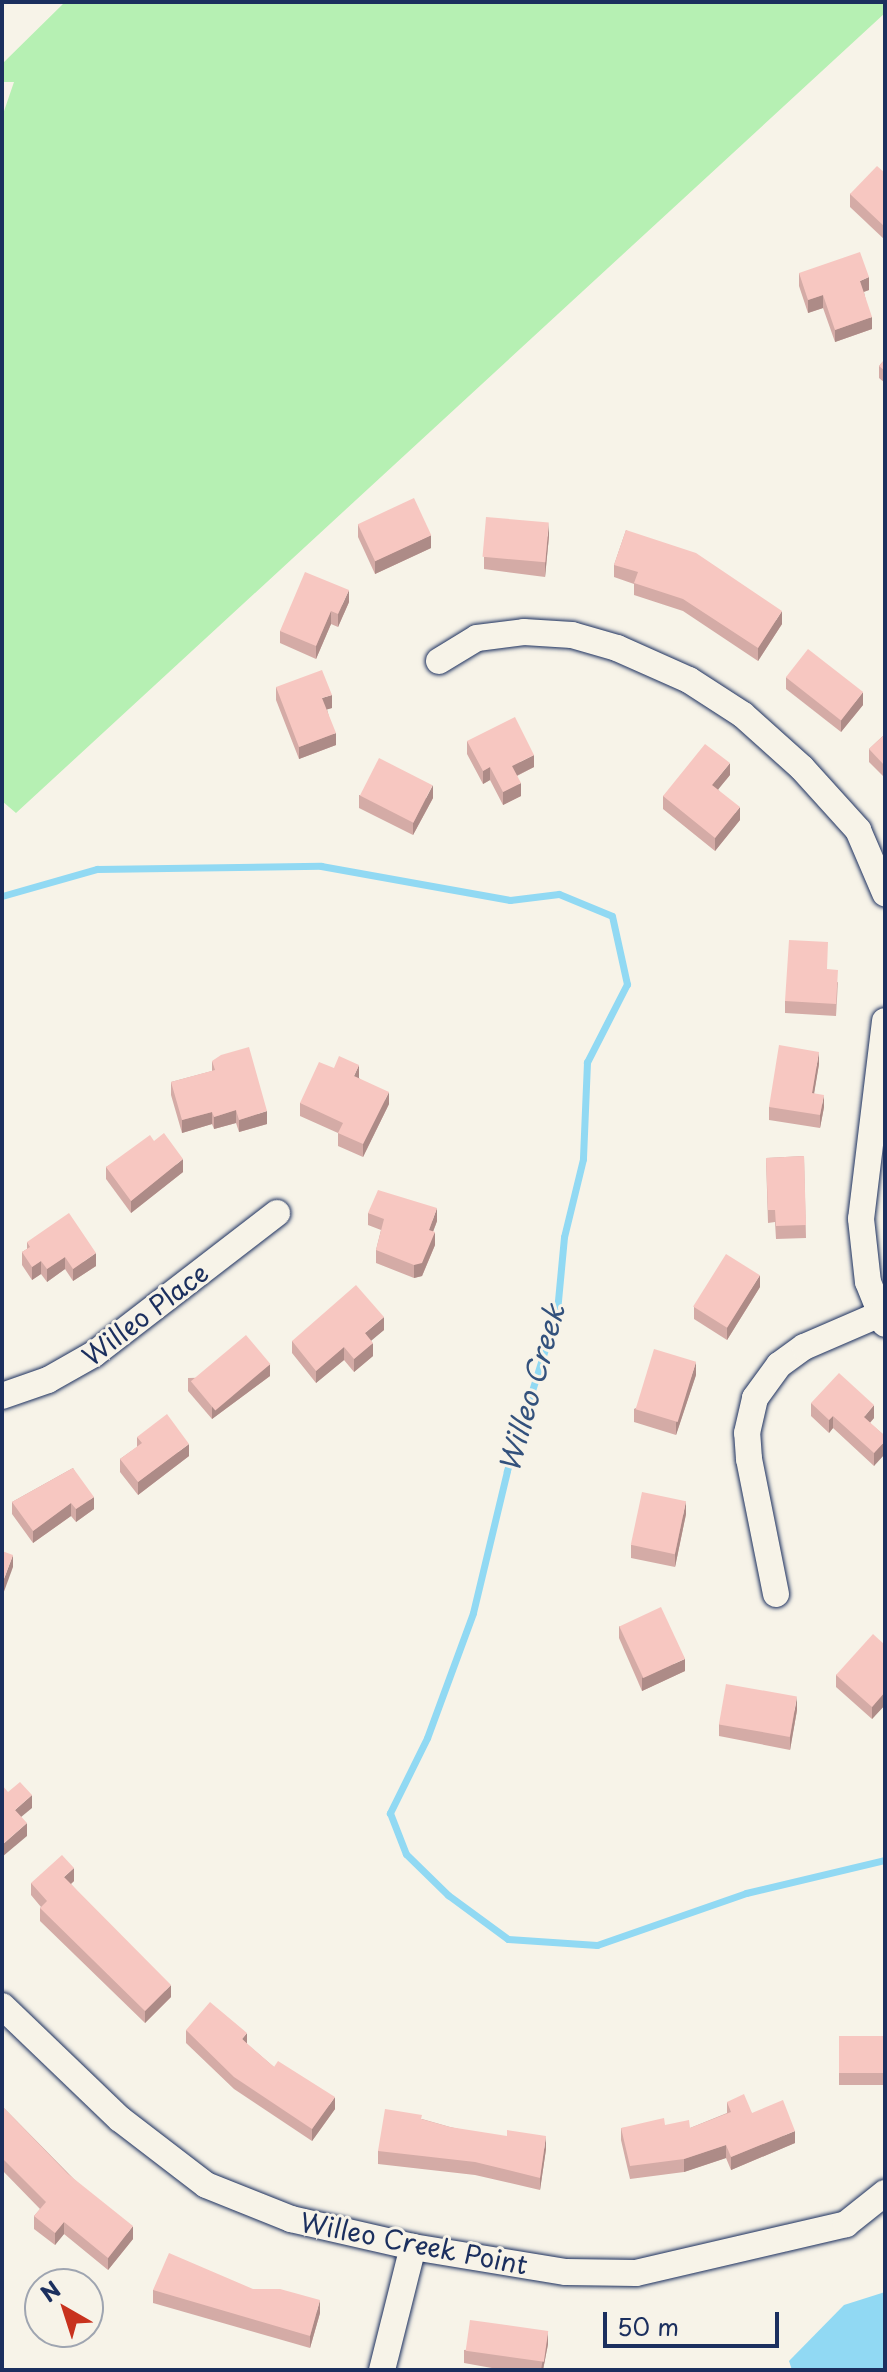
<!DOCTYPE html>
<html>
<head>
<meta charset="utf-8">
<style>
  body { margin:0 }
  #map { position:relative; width:887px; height:2372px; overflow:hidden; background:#f7f3e8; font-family:"Playpen Sans",sans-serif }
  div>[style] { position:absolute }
  .green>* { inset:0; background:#b6f0b3 }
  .water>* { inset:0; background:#91d9f3 }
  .stream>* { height:7px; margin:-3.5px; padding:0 3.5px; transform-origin:3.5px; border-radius:3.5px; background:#91d9f3 }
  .roads { filter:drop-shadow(0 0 2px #1b2f5e) drop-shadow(0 0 2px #1b2f5e) }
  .street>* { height:26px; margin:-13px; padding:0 13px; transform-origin:13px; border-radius:13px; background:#f7f3e8 }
  .wall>* { inset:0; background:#d4aba6; transform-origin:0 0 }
  .shaded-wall>* { inset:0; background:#ad8b87 }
  .building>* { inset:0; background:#f7c7c1; transform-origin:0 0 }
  span { translate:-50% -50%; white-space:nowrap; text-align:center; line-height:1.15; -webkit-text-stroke:6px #f7f3e8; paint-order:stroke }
  .street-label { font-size:26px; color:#1b2f5e }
  .water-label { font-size:28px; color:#33517c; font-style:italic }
  .frame { position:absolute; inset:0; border:4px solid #1b2f5e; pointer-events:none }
  .north { position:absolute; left:24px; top:2268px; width:80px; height:80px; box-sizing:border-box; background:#f7f3e8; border:2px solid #9fa5b1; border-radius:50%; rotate:321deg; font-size:22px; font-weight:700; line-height:32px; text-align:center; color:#1b2f5e }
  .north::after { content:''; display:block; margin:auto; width:28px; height:36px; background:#c8321e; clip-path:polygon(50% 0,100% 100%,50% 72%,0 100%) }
  .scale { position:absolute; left:603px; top:2312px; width:176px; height:36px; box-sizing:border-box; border:4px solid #1b2f5e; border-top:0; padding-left:10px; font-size:24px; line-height:28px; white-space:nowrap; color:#1b2f5e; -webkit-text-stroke:6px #f7f3e8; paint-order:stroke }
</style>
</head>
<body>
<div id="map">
  <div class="green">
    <div style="clip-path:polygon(65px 2px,885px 2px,885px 13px,16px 813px,2px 801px,2px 117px,14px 82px,2px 82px,2px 64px)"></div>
  </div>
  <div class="water">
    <div style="clip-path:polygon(885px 2292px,885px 2370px,792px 2370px,789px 2361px,844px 2305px)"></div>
  </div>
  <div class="stream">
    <div style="left:2px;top:896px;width:99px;rotate:-15.9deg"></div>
    <div style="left:97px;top:869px;width:224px;rotate:-0.8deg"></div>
    <div style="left:321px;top:866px;width:192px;rotate:10.2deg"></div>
    <div style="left:510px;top:900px;width:49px;rotate:-7deg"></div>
    <div style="left:559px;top:894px;width:57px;rotate:22.5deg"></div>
    <div style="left:612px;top:916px;width:70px;rotate:77.6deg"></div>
    <div style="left:627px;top:984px;width:88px;rotate:117.1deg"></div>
    <div style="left:587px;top:1062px;width:97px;rotate:92.4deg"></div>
    <div style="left:583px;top:1159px;width:80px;rotate:103.7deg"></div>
    <div style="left:564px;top:1237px;width:74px;rotate:95.4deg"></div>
    <div style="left:557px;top:1311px;width:168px;rotate:107.4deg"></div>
    <div style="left:507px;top:1471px;width:146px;rotate:103.5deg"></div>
    <div style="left:473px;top:1613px;width:133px;rotate:110.2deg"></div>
    <div style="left:427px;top:1738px;width:84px;rotate:116.3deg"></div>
    <div style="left:390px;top:1813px;width:44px;rotate:68.7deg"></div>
    <div style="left:406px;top:1854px;width:59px;rotate:44.3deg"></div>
    <div style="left:448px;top:1895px;width:74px;rotate:36.3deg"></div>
    <div style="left:508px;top:1939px;width:89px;rotate:3.9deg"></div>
    <div style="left:597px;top:1945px;width:158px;rotate:-19.2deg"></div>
    <div style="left:746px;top:1893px;width:143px;rotate:-13.4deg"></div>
  </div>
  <div class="roads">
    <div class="street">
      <div style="left:439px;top:661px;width:44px;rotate:-31.2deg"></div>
      <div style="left:477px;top:638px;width:47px;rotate:-7.3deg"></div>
      <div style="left:524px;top:632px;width:48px;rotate:3.6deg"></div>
      <div style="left:572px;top:635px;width:47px;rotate:16.1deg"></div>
      <div style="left:617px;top:648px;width:79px;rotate:24deg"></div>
      <div style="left:689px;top:680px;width:64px;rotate:32.9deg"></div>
      <div style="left:743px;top:715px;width:79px;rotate:41.9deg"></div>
      <div style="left:802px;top:768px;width:84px;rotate:47.9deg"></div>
      <div style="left:858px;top:830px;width:69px;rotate:66.8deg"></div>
      <div style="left:885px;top:1021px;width:199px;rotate:96.9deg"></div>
      <div style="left:861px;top:1219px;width:63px;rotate:83.7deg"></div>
      <div style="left:868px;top:1282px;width:45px;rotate:68deg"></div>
      <div style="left:2px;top:1396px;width:49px;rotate:-19.2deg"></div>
      <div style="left:48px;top:1380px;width:53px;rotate:-29.5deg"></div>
      <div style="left:94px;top:1354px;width:231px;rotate:-37.6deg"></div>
      <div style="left:776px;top:1594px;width:138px;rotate:-101.3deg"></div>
      <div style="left:749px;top:1459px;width:26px;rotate:-94deg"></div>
      <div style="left:747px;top:1433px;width:36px;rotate:-77deg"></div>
      <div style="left:755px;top:1398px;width:41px;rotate:-54deg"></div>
      <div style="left:779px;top:1365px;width:31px;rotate:-36deg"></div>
      <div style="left:804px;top:1347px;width:88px;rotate:-23.4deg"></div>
      <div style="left:2px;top:2006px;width:163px;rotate:43.8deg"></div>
      <div style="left:120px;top:2119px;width:108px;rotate:37.5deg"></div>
      <div style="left:206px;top:2185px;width:92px;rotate:21.8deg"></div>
      <div style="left:291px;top:2219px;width:125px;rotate:12.9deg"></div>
      <div style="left:413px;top:2247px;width:155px;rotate:9.3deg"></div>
      <div style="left:566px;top:2272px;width:70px;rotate:0.8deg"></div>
      <div style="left:636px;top:2273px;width:216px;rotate:-13.1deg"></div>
      <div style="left:846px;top:2224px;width:50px;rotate:-38.5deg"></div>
      <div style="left:382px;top:2370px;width:127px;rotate:-75.9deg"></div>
    </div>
  </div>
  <div class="wall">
    <div style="clip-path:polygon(885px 173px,885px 240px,850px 207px,850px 194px)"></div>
    <div style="clip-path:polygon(799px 273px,869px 290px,864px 292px,872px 329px,835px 342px,823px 308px,808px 313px,799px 286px)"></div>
    <div style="clip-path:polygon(885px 359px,885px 383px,879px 378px,879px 366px)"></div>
    <div style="clip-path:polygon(358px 524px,431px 548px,375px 574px,358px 537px)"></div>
    <div style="clip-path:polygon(626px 530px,782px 624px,758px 661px,683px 611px,634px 595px,634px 584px,614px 577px,614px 565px)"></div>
    <div style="clip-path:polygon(549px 536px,545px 577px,484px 569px,484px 557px)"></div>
    <div style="clip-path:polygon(349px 602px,338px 627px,331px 624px,316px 659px,280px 643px,280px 631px)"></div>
    <div style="clip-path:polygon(786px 677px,863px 705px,841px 732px,786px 689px)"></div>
    <div style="clip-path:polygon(276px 687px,332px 708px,327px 709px,336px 745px,299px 759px,276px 700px)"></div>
    <div style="clip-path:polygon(885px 734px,885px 778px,869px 762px,869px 749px)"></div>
    <div style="clip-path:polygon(467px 741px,534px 767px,517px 776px,521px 796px,503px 805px,490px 780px,483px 784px,467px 754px)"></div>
    <div style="clip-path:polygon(730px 775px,718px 789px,740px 820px,715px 851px,663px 809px,663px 796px)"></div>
    <div style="clip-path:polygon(359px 795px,433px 798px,413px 835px,359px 808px)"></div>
    <div style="clip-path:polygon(838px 982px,836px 1016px,785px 1013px,785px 1001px)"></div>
    <div style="clip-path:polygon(212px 1061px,267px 1124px,239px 1132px,236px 1123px,214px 1129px,212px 1124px,182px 1133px,171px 1095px,171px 1082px,212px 1071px)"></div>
    <div style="clip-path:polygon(819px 1064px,814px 1093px,824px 1107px,820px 1128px,769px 1120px,769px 1107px)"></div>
    <div style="clip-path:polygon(359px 1078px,389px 1104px,363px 1157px,338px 1146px,338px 1133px,300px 1116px,300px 1103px)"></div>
    <div style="clip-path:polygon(154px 1141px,183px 1172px,131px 1213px,106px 1179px,106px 1167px)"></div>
    <div style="clip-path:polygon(804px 1156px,806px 1238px,776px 1239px,775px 1222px,768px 1223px,766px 1158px)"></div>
    <div style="clip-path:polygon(368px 1213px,437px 1221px,433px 1232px,435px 1245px,422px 1276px,414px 1278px,376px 1263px,376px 1250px,381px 1230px,368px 1225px)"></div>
    <div style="clip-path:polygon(27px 1242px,96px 1266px,73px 1281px,65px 1269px,47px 1282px,41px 1274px,32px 1280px,22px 1265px,22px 1252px,27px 1249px)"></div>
    <div style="clip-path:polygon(760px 1287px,727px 1340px,694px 1319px,694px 1307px)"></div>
    <div style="clip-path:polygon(384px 1330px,371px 1340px,373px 1356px,354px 1372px,344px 1360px,316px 1383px,292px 1353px,292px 1341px)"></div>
    <div style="clip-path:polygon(696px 1375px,676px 1435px,634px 1422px,634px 1409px)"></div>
    <div style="clip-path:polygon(270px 1376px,212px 1419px,188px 1391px,188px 1378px)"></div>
    <div style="clip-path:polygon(811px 1403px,874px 1418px,870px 1423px,885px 1436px,874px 1466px,833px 1428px,829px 1433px,811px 1416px)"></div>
    <div style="clip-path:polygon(137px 1437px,189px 1456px,138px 1495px,120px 1472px,120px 1459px,137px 1447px)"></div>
    <div style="clip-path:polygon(73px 1468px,94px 1509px,76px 1522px,71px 1516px,33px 1543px,12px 1514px,12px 1502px)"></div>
    <div style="clip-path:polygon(686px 1514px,675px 1567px,631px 1558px,631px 1545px)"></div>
    <div style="clip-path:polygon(619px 1626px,685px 1671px,642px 1691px,619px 1638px)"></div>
    <div style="clip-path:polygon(885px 1645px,885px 1705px,872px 1719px,836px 1687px,836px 1675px)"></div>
    <div style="clip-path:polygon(797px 1710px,790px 1750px,719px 1736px,719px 1724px)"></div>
    <div style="clip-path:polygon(74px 1881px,71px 1884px,171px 1997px,145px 2023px,40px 1921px,40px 1908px,41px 1907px,31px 1895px,31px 1883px)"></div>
    <div style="clip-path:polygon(186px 2030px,247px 2044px,274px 2067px,335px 2109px,312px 2141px,234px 2089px,186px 2043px)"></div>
    <div style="left:885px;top:2036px;width:49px;height:46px;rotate:90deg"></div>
    <div style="clip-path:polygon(727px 2102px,752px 2113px,795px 2143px,731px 2170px,726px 2158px,684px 2172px,630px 2179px,621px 2140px,621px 2128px,665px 2125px,690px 2128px,727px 2113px)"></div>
    <div style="clip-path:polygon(2px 2106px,133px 2239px,108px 2270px,64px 2234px,55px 2245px,34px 2229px,34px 2216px,40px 2209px,2px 2170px)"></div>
    <div style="clip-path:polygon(422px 2119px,450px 2127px,546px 2149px,540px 2190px,475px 2175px,378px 2164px,378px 2151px)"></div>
    <div style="clip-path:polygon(253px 2289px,320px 2313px,310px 2348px,153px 2303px,153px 2290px)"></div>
    <div style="clip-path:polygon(548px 2344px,543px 2370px,503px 2370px,464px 2363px,464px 2350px)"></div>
  </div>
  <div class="shaded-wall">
    <div style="clip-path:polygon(869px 277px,869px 290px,860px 293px,860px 281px)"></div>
    <div style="clip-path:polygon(823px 295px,823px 308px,808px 313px,808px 300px)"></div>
    <div style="clip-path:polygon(872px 317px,872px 329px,835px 342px,835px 330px)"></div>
    <div style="clip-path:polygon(549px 523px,549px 536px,545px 577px,545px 564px)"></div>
    <div style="clip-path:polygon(431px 535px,431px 548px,375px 574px,375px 561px)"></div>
    <div style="clip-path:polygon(349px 590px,349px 602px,338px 627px,338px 614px)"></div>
    <div style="clip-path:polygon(331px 611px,331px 624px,316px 659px,316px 646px)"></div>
    <div style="clip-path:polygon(782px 611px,782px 624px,758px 661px,758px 648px)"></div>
    <div style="clip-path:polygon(863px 692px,863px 705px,841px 732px,841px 720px)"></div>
    <div style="clip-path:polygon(332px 695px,332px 708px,322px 711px,322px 698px)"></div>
    <div style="clip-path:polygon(336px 733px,336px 745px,299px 759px,299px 747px)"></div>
    <div style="clip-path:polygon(534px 755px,534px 767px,512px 778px,512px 766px)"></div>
    <div style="clip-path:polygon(730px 763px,730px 775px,712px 797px,712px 785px)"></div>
    <div style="clip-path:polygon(490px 767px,490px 780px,483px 784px,483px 771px)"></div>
    <div style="clip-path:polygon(521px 783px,521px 796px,503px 805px,503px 792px)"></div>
    <div style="clip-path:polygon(433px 785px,433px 798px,413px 835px,413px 823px)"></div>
    <div style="clip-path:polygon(740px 807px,740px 820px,715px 851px,715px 838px)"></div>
    <div style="clip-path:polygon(819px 1052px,819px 1064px,812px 1106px,812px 1093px)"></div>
    <div style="clip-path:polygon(359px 1065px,359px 1078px,354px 1089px,354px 1076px)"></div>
    <div style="clip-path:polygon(389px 1092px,389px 1104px,363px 1157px,363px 1144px)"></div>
    <div style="clip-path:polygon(824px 1095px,824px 1107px,820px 1128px,820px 1115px)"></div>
    <div style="clip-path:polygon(236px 1110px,236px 1123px,214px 1129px,214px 1117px)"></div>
    <div style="clip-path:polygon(267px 1111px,267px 1124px,239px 1132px,239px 1120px)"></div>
    <div style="clip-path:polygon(212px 1112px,212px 1124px,182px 1133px,182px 1120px)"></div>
    <div style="clip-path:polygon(183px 1159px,183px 1172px,131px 1213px,131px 1201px)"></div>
    <div style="clip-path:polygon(437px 1208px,437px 1221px,429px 1242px,429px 1230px)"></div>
    <div style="clip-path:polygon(435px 1232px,435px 1245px,422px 1276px,414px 1278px,414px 1265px)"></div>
    <div style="clip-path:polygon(96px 1253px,96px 1266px,73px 1281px,73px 1269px)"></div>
    <div style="clip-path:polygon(65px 1257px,65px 1269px,47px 1282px,47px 1269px)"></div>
    <div style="clip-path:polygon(41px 1261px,41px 1274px,32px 1280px,32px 1267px)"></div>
    <div style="clip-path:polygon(760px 1275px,760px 1287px,727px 1340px,727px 1327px)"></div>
    <div style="clip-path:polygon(384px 1317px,384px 1330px,365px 1346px,365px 1333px)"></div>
    <div style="clip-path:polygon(373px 1343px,373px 1356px,354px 1372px,354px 1359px)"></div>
    <div style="clip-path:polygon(344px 1347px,344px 1360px,316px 1383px,316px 1371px)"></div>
    <div style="clip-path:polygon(696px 1362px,696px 1375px,676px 1435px,676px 1423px)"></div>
    <div style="clip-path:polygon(270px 1364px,270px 1376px,212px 1419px,212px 1406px)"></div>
    <div style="clip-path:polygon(874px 1405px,874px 1418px,864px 1429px,864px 1417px)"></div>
    <div style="clip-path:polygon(833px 1416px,833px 1428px,829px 1433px,829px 1420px)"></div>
    <div style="clip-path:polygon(885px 1441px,885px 1454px,874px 1466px,874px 1453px)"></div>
    <div style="clip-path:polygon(189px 1444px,189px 1456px,138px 1495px,138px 1482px)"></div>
    <div style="clip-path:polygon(94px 1497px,94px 1509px,76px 1522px,76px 1509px)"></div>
    <div style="clip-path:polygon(686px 1501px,686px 1514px,675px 1567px,675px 1554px)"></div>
    <div style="clip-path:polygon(71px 1503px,71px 1516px,33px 1543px,33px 1531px)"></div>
    <div style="clip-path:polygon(13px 1555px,13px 1567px,2px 1597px,2px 1584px)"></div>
    <div style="clip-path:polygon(685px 1659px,685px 1671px,642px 1691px,642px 1678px)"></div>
    <div style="clip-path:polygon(885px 1692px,885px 1705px,872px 1719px,872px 1707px)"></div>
    <div style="clip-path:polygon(797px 1697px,797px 1710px,790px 1750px,790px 1737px)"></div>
    <div style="clip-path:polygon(32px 1795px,32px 1808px,15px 1822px,15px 1810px)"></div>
    <div style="clip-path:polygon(27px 1823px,27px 1836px,2px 1857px,2px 1845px)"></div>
    <div style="clip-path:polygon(74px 1868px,74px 1881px,64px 1890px,64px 1877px)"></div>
    <div style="clip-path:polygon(171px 1985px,171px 1997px,145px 2023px,145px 2011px)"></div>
    <div style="clip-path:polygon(247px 2033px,247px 2045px,242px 2039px)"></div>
    <div style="clip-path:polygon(335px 2097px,335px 2109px,312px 2141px,312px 2129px)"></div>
    <div style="clip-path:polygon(795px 2131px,795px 2143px,731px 2170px,731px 2157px)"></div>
    <div style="clip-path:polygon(546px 2136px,546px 2149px,540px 2190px,540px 2178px)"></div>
    <div style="clip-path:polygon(726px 2145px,726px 2158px,684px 2172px,684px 2159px)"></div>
    <div style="clip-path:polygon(64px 2222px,64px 2234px,55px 2245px,55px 2233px)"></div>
    <div style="clip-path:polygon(133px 2226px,133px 2239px,108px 2270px,108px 2258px)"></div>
    <div style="clip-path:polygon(320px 2300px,320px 2313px,310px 2348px,310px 2336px)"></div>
    <div style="clip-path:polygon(548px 2331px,548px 2344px,543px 2370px,541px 2370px)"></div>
  </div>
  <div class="building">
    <div style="clip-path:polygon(877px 166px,885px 173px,885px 227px,850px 194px)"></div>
    <div style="clip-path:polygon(860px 252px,869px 277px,860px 281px,872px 317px,835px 330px,823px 295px,808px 300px,799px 273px)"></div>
    <div style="clip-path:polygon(885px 359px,885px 371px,879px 366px)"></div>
    <div style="left:414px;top:498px;width:41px;height:62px;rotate:65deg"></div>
    <div style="left:486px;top:517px;width:63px;height:40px;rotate:5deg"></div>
    <div style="clip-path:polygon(626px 530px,696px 553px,782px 611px,758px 648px,683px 599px,634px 583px,638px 572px,614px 565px)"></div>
    <div style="clip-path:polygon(305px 572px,349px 590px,338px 614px,331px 611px,316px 646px,280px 631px)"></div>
    <div style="left:808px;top:649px;width:70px;height:36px;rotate:38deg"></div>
    <div style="clip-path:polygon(322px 670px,332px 695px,322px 698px,336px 733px,299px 747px,276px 687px)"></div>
    <div style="clip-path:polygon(515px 717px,534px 755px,512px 766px,521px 783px,503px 792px,490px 767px,483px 771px,467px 741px)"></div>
    <div style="clip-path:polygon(885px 734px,885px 766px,869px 749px)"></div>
    <div style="clip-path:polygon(705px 744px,730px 763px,712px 785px,740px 807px,715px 838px,663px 796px)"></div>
    <div style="left:379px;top:758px;width:60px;height:42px;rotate:27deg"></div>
    <div style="clip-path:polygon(789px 940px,828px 942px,827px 969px,838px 970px,836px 1004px,785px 1001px)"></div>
    <div style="clip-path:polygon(779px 1045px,819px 1052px,812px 1093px,824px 1095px,820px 1115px,769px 1107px)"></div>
    <div style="clip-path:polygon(249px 1047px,267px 1111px,239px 1120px,236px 1110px,214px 1117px,212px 1112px,182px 1120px,171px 1082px,215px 1070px,212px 1061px,221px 1055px)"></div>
    <div style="clip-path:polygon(339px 1056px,359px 1065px,354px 1076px,389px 1092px,363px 1144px,338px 1133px,343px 1123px,300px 1103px,319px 1062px,334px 1068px)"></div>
    <div style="clip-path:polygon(164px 1133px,183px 1159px,131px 1201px,106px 1167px,150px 1135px,154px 1141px)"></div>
    <div style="clip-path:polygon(804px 1156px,806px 1225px,776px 1226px,775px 1210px,768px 1210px,766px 1158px)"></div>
    <div style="clip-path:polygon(378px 1190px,437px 1208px,429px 1230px,435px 1232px,422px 1263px,414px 1265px,376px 1250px,384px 1219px,368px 1213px)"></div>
    <div style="clip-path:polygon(69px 1213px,96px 1253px,73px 1269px,65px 1257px,47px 1269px,41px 1261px,32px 1267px,22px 1252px,30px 1247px,27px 1242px)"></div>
    <div style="left:726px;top:1254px;width:40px;height:62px;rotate:32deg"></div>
    <div style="clip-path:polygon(356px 1285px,384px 1317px,365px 1333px,373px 1343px,354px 1359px,344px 1347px,316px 1371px,292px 1341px)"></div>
    <div style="left:246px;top:1335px;width:38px;height:72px;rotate:50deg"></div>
    <div style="left:654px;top:1349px;width:44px;height:63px;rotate:17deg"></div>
    <div style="clip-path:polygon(839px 1373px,874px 1405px,864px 1417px,885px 1436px,885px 1441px,874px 1453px,833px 1416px,829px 1420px,811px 1403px)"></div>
    <div style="clip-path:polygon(167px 1414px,189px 1444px,138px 1482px,120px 1459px,142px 1443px,137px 1437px)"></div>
    <div style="clip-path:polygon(73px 1468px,94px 1497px,76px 1509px,71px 1503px,33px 1531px,12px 1502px)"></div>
    <div style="left:642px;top:1492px;width:45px;height:54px;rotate:12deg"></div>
    <div style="clip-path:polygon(2px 1551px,13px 1555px,2px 1584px)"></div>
    <div style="left:661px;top:1607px;width:57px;height:46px;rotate:65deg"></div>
    <div style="clip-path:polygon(873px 1634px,885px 1645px,885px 1692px,872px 1707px,836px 1675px)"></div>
    <div style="left:726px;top:1684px;width:72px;height:41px;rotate:10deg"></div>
    <div style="clip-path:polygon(20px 1782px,32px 1795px,15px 1810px,27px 1823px,2px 1845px,2px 1785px,8px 1792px)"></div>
    <div style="clip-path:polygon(62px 1855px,74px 1868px,64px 1877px,171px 1985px,145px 2011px,40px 1908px,47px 1901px,31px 1883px)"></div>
    <div style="clip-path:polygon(210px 2002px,247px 2033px,242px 2039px,274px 2067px,278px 2061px,335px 2097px,312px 2129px,234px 2077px,186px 2030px)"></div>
    <div style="left:885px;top:2036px;width:37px;height:46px;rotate:90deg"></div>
    <div style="clip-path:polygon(744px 2094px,752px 2113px,783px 2100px,795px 2131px,731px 2157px,726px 2145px,684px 2159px,630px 2166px,621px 2128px,664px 2118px,665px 2125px,689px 2120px,690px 2128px,731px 2112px,727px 2102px)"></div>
    <div style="clip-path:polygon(2px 2106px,68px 2174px,133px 2226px,108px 2258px,64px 2222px,55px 2233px,34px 2216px,46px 2202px,2px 2158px)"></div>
    <div style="clip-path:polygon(385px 2109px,422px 2115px,421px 2119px,450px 2127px,507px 2136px,507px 2130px,546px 2136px,540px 2178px,475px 2162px,378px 2151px)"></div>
    <div style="clip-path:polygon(169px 2253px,253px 2289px,280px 2289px,320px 2300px,310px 2336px,153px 2290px)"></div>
    <div style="left:470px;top:2320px;width:79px;height:31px;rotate:8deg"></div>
  </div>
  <div class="street-label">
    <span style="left:145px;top:1314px;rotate:-37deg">Willeo Place</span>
    <span style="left:414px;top:2243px;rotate:11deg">Willeo Creek Point</span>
  </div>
  <div class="water-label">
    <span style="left:531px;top:1388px;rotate:-74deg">Willeo Creek</span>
  </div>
  <div class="frame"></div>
  <div class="north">N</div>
  <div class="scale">50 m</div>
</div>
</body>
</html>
